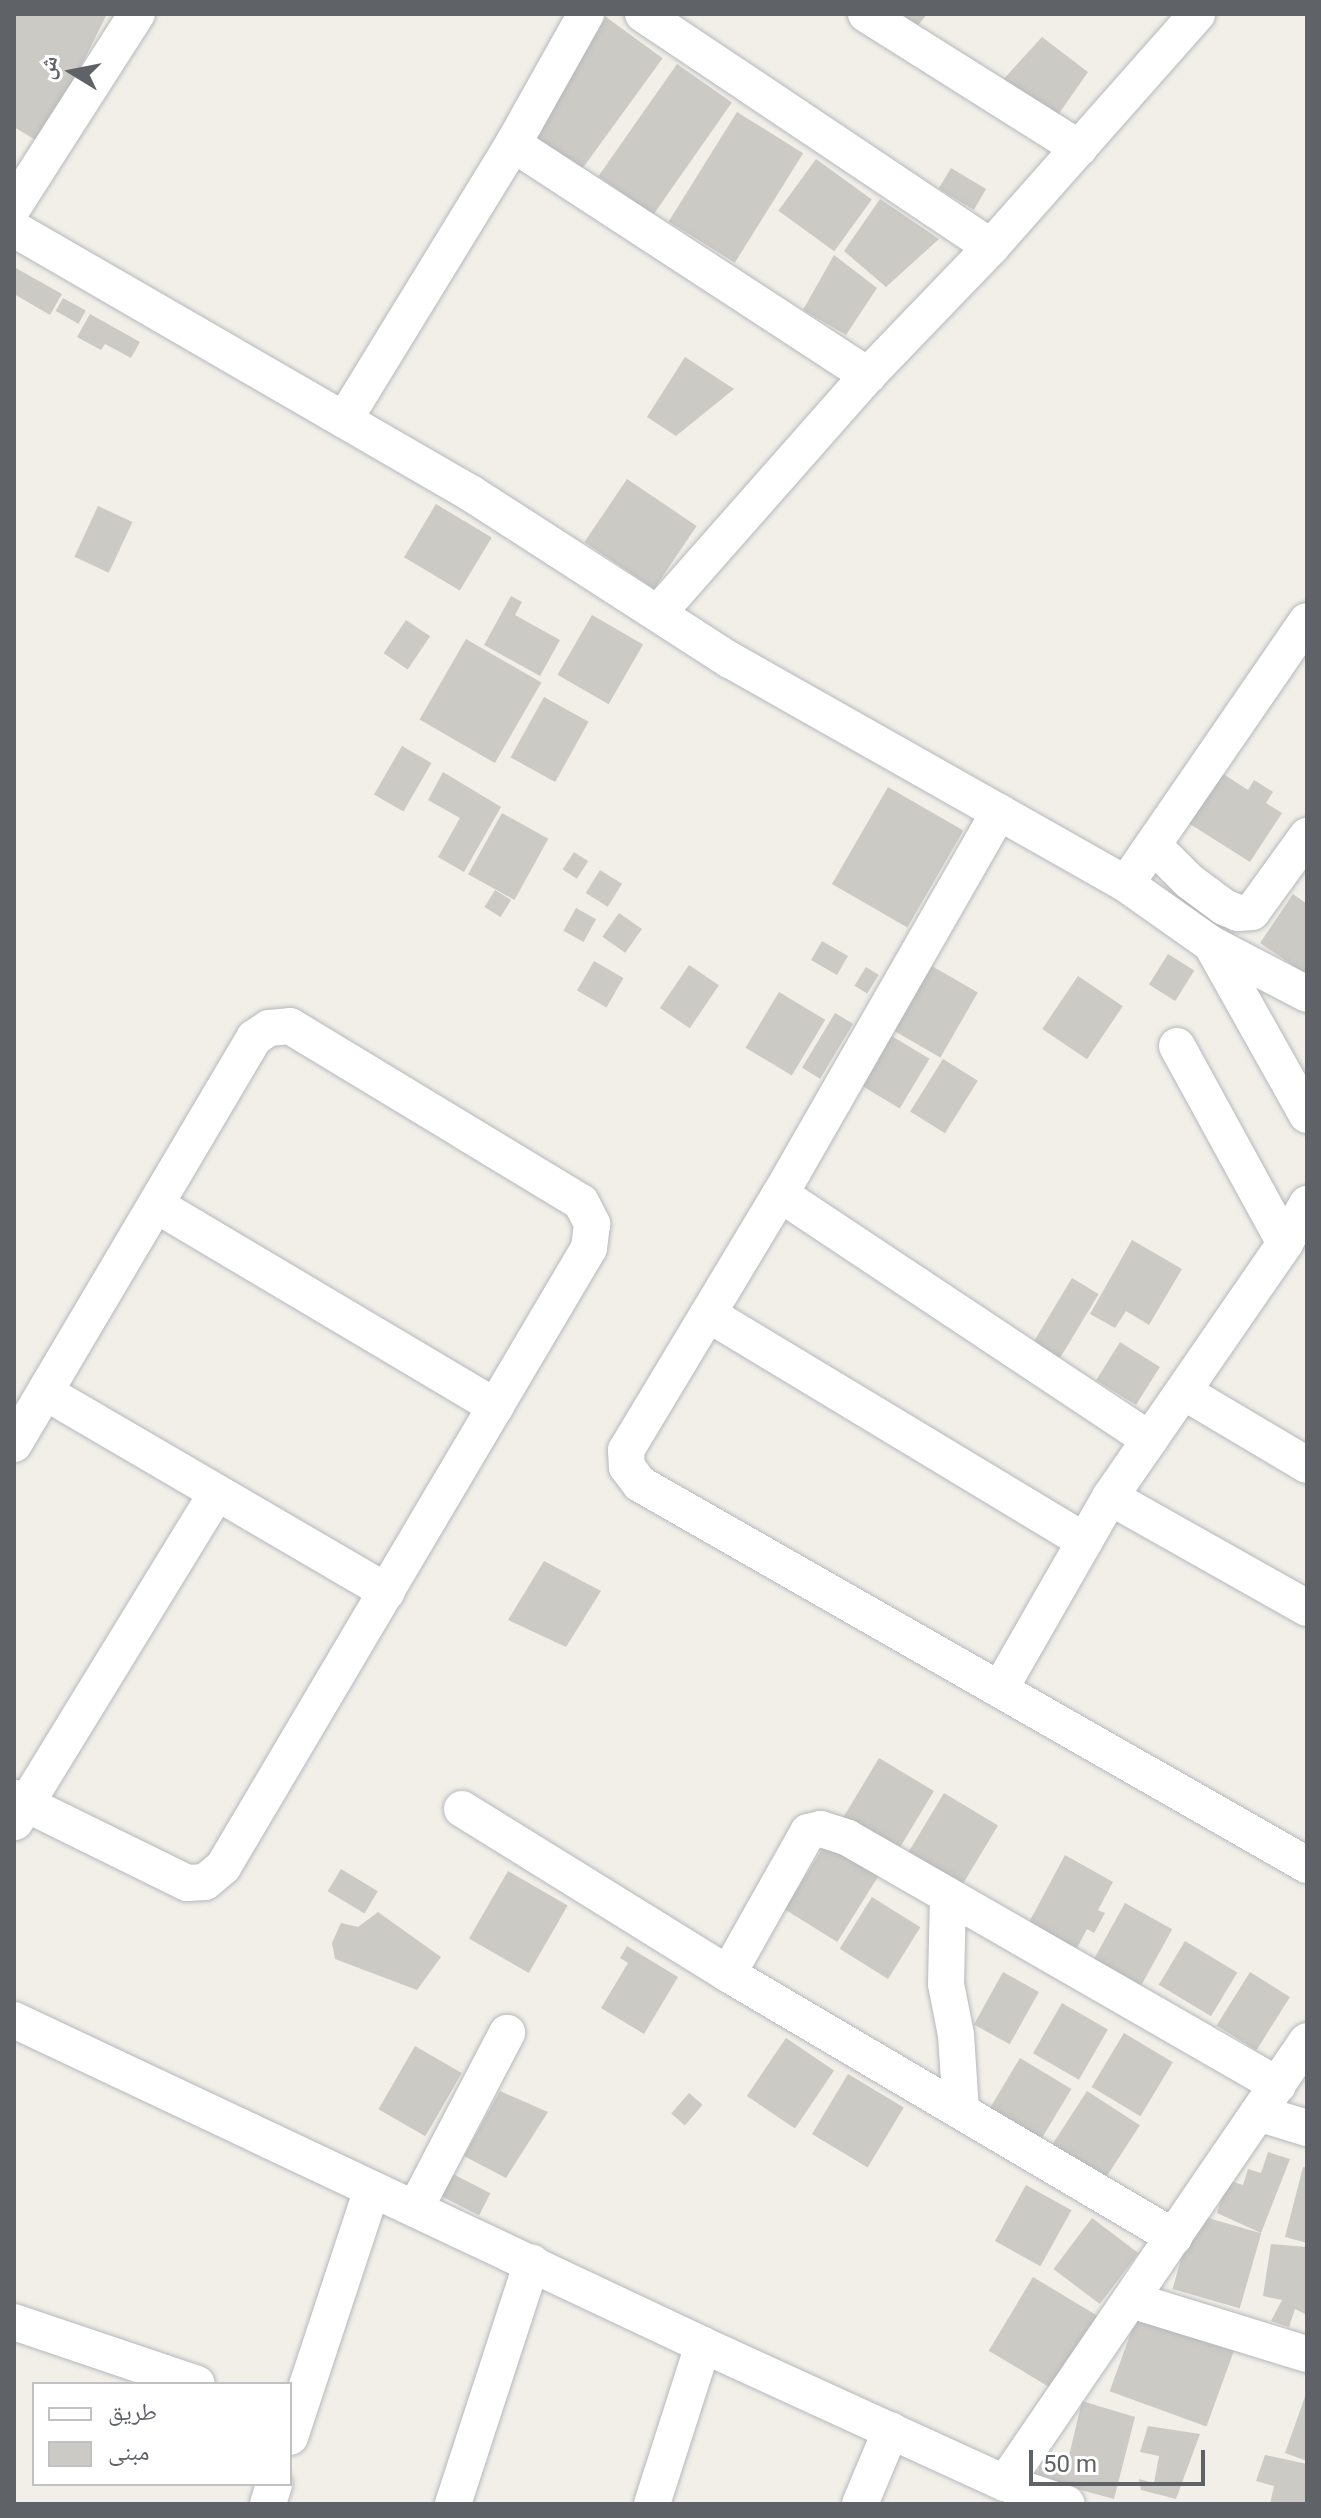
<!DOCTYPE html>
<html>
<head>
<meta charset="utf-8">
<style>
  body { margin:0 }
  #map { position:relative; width:1321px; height:2518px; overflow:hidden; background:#f1efe8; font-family:Roboto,"Noto Naskh Arabic",sans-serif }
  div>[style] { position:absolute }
  .building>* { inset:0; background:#cccac5; transform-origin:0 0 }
  .roads { filter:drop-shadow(0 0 2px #b5b8bc) drop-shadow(0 0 2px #b5b8bc) }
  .minor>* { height:36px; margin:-18px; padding:0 18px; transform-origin:18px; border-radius:18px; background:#fff }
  span { translate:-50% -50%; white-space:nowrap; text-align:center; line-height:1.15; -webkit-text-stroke:7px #fff; paint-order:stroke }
  .frame { position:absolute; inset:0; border:16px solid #5f6368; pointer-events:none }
  .legend { position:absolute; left:32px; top:2382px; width:260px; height:104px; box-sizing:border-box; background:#fff; border:2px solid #bfc1c3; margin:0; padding:10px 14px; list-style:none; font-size:24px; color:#5f6368 }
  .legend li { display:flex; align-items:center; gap:16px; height:40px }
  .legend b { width:40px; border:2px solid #bfc1c3 }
  .north { position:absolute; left:32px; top:32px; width:80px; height:80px; -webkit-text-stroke:6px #fff; paint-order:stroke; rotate:280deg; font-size:22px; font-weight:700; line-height:32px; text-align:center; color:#5f6368 }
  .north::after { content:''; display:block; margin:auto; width:28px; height:36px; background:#5f6368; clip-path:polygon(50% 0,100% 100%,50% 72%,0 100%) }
  .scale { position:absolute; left:1029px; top:2450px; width:176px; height:36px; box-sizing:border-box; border:4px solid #5f6368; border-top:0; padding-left:10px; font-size:24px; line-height:28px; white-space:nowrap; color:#5f6368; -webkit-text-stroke:6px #fff; paint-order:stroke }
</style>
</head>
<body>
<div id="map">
  <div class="building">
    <div style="clip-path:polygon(14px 14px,107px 14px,42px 144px,14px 127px)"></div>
    <div style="clip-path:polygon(894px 14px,927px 14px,915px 29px)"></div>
    <div style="left:606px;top:17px;width:70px;height:143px;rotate:36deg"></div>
    <div style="clip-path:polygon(1042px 37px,1088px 72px,1058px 115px,1001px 82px)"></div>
    <div style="left:677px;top:64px;width:67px;height:137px;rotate:35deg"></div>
    <div style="left:737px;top:112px;width:78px;height:129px;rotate:32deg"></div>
    <div style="left:816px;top:159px;width:69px;height:64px;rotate:36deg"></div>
    <div style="left:951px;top:168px;width:41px;height:24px;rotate:31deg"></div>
    <div style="clip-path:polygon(880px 199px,939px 239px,886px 287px,844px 251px)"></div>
    <div style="clip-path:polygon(834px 255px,877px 288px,846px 335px,803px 310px)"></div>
    <div style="clip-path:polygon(14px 267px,62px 294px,50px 315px,14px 294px)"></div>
    <div style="left:63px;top:298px;width:26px;height:15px;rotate:29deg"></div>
    <div style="clip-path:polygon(90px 314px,140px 342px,131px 358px,105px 344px,101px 350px,77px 337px)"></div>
    <div style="clip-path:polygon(685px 357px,734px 389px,676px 436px,647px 417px)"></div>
    <div style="left:627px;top:479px;width:84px;height:76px;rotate:34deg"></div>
    <div style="left:436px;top:504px;width:65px;height:62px;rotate:31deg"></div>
    <div style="left:98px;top:506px;width:38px;height:56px;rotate:25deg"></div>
    <div style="clip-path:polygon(511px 596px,522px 602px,515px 615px,560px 640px,540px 676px,484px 645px)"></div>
    <div style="left:592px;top:615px;width:59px;height:69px;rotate:30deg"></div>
    <div style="left:406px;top:620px;width:29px;height:40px;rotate:34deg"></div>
    <div style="left:466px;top:639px;width:87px;height:93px;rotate:30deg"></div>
    <div style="left:544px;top:697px;width:51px;height:69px;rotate:29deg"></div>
    <div style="left:402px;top:746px;width:34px;height:56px;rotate:30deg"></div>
    <div style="clip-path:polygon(1214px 768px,1248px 790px,1254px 780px,1273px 792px,1266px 803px,1282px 813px,1250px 862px,1182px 819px)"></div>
    <div style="clip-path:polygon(443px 772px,501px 807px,464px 872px,438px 857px,460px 818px,428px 800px)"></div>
    <div style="left:888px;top:787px;width:87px;height:112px;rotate:30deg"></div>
    <div style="left:502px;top:813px;width:53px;height:70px;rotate:29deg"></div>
    <div style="left:574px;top:852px;width:17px;height:21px;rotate:33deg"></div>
    <div style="left:600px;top:870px;width:26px;height:27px;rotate:32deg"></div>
    <div style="left:495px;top:890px;width:19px;height:20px;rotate:32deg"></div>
    <div style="clip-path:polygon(1293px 894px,1307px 904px,1307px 975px,1260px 943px)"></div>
    <div style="left:576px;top:908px;width:23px;height:26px;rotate:29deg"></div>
    <div style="left:619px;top:913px;width:28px;height:29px;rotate:35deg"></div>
    <div style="left:822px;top:941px;width:30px;height:22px;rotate:30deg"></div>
    <div style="left:1168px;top:954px;width:31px;height:36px;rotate:32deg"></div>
    <div style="left:594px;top:961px;width:34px;height:34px;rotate:30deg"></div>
    <div style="left:925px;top:962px;width:61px;height:75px;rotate:30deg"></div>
    <div style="left:689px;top:965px;width:36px;height:52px;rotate:34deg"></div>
    <div style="left:866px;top:967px;width:15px;height:22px;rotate:32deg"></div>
    <div style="left:1078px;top:976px;width:54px;height:64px;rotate:34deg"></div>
    <div style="left:779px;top:992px;width:54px;height:65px;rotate:31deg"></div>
    <div style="left:835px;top:1013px;width:21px;height:64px;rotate:31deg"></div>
    <div style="left:885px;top:1032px;width:52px;height:58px;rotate:31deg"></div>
    <div style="left:943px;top:1059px;width:41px;height:62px;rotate:32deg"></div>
    <div style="clip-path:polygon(1132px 1240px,1182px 1269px,1149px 1325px,1126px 1311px,1115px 1328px,1090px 1314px)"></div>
    <div style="left:1072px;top:1278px;width:31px;height:76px;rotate:31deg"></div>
    <div style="left:1120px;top:1342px;width:47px;height:45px;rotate:32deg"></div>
    <div style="clip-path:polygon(544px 1561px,601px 1591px,566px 1647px,508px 1620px)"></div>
    <div style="left:879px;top:1758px;width:64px;height:74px;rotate:31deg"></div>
    <div style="left:944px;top:1793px;width:63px;height:77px;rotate:31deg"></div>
    <div style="left:826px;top:1843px;width:62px;height:78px;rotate:32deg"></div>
    <div style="clip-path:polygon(1065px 1855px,1113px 1882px,1098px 1910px,1105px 1913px,1094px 1933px,1087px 1929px,1075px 1952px,1027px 1926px)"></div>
    <div style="left:341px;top:1869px;width:43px;height:26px;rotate:31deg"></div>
    <div style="left:508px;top:1871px;width:69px;height:78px;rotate:30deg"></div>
    <div style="left:872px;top:1897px;width:57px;height:61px;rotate:32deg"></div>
    <div style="left:1125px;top:1903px;width:54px;height:64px;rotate:29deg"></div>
    <div style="clip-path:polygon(378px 1912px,441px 1957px,417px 1990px,335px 1959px,332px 1943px,341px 1923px,358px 1927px)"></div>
    <div style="left:1185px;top:1941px;width:61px;height:51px;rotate:31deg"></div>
    <div style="clip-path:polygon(627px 1946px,678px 1977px,644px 2034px,601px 2008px,628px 1963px,620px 1958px)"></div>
    <div style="left:1003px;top:1972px;width:41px;height:60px;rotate:29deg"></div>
    <div style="left:1250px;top:1972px;width:47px;height:63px;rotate:32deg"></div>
    <div style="left:1062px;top:2003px;width:53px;height:58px;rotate:30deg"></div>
    <div style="left:1124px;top:2033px;width:57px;height:63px;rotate:31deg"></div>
    <div style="left:786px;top:2038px;width:58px;height:70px;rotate:34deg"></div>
    <div style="left:415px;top:2046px;width:54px;height:73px;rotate:30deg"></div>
    <div style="left:1020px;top:2058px;width:60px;height:69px;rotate:31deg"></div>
    <div style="left:848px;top:2074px;width:65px;height:70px;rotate:31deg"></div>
    <div style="clip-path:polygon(500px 2091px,548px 2112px,506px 2178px,464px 2156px)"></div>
    <div style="left:1087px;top:2091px;width:63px;height:72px;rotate:33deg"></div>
    <div style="left:689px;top:2093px;width:18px;height:27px;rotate:41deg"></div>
    <div style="clip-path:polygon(1268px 2152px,1290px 2159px,1261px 2233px,1217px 2213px,1227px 2180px,1243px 2185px,1248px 2169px,1261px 2173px)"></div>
    <div style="clip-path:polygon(1303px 2167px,1307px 2168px,1307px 2243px,1285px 2237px)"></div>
    <div style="left:445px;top:2170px;width:51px;height:25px;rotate:27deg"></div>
    <div style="left:1026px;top:2185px;width:52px;height:64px;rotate:29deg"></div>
    <div style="left:1194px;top:2214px;width:70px;height:78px;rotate:16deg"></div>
    <div style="left:1092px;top:2218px;width:58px;height:64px;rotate:37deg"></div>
    <div style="clip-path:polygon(1271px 2244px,1307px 2247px,1307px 2315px,1295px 2309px,1289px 2327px,1271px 2321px,1282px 2300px,1263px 2296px)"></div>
    <div style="left:1033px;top:2277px;width:78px;height:86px;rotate:31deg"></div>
    <div style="left:1137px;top:2316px;width:103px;height:80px;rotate:20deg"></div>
    <div style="clip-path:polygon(1307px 2391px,1307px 2461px,1285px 2453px)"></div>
    <div style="clip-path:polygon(1082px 2401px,1135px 2417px,1114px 2499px,1037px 2478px,1041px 2459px,1068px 2460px)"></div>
    <div style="clip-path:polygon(1148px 2426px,1200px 2434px,1176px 2499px,1141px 2490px,1139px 2479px,1154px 2483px,1159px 2456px,1140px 2452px)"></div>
    <div style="clip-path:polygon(1265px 2455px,1307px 2464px,1307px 2504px,1270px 2504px,1274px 2486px,1256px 2481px)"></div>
  </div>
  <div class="roads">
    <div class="minor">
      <div style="left:643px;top:14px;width:419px;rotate:33.8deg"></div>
      <div style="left:866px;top:14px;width:252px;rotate:32.2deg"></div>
      <div style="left:513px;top:144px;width:424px;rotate:33.1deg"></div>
      <div style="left:14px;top:206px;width:228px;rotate:-57.4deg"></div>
      <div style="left:14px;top:229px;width:529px;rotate:30.05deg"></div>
      <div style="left:472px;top:494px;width:307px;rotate:32.8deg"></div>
      <div style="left:730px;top:660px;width:455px;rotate:29.5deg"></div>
      <div style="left:1126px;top:884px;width:104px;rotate:35.2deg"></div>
      <div style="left:1211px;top:944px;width:108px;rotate:27.5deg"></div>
      <div style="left:344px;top:420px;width:324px;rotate:-58.5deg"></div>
      <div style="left:513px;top:144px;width:149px;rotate:-60.7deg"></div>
      <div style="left:659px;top:612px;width:316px;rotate:-48.6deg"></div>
      <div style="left:868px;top:375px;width:178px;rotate:-46.1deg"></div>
      <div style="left:991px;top:247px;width:311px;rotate:-48.5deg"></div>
      <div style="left:999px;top:812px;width:440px;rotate:119.8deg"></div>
      <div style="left:780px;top:1194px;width:299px;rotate:121deg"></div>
      <div style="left:626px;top:1450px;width:17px;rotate:87deg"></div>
      <div style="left:627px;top:1467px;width:21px;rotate:53deg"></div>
      <div style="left:640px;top:1484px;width:768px;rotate:29.74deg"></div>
      <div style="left:1153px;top:845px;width:51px;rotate:45deg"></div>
      <div style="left:1189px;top:881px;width:44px;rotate:36.6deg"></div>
      <div style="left:1224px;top:907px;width:15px;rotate:23deg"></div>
      <div style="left:1238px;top:913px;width:14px;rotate:-4deg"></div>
      <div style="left:1252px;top:912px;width:94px;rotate:-54.1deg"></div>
      <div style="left:1126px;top:884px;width:319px;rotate:-55.5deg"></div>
      <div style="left:1211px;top:944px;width:196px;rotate:60.7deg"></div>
      <div style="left:1177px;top:1046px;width:225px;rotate:61.3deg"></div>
      <div style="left:780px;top:1194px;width:444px;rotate:33.6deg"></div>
      <div style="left:156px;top:1205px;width:395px;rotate:30.7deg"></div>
      <div style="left:708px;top:1314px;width:440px;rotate:31.1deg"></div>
      <div style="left:45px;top:1392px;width:396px;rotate:30.3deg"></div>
      <div style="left:1184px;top:1392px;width:143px;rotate:30.7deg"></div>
      <div style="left:14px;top:1444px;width:472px;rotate:-59.4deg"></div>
      <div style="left:254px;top:1038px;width:18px;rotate:-34deg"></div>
      <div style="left:269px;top:1028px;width:21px;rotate:-5deg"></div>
      <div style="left:290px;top:1026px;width:340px;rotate:31.2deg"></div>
      <div style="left:581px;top:1202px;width:25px;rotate:63deg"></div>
      <div style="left:592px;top:1224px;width:24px;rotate:97deg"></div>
      <div style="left:589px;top:1248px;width:719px;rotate:120.59deg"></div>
      <div style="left:223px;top:1867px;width:23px;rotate:140deg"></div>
      <div style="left:205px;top:1882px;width:18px;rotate:177deg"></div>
      <div style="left:187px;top:1883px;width:193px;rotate:-153.8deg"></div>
      <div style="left:1110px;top:1497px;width:226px;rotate:29.4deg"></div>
      <div style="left:1000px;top:1689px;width:221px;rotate:-60.2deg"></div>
      <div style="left:1110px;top:1497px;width:308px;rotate:-55.4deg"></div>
      <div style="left:1285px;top:1243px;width:45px;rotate:-60.6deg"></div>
      <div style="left:462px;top:1809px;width:313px;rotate:31.8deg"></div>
      <div style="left:728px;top:1974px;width:518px;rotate:30.53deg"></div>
      <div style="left:15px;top:1822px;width:385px;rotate:-58.5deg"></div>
      <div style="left:948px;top:1896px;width:88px;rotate:91.3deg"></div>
      <div style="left:946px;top:1984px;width:52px;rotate:78.9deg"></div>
      <div style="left:956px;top:2035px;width:76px;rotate:86.2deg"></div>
      <div style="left:728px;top:1974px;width:163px;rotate:-60.6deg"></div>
      <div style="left:808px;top:1832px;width:13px;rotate:-13deg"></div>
      <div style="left:821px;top:1829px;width:28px;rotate:18deg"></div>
      <div style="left:848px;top:1838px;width:496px;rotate:29.9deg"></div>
      <div style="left:14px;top:2020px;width:762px;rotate:25.25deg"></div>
      <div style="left:703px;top:2345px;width:332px;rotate:24.6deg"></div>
      <div style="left:1005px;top:2483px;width:65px;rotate:18.7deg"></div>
      <div style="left:1258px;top:2113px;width:51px;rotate:17deg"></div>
      <div style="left:415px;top:2209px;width:199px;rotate:-62.4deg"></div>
      <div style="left:1131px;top:2300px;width:184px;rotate:17.1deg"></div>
      <div style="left:14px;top:2322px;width:193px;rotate:18.7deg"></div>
      <div style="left:290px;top:2437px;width:261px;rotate:-71.7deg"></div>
      <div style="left:1005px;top:2483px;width:535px;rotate:-55.66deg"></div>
      <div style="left:268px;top:2504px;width:21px;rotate:-73deg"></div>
      <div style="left:453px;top:2504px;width:254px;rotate:-71.9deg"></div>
      <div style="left:652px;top:2504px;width:167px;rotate:-72.2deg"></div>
      <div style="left:860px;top:2504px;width:80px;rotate:-67.3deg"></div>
    </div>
  </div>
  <div class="frame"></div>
  <ul class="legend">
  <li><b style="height:10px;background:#fff"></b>طريق</li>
  <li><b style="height:22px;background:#cccac5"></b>مبنى</li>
  </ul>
  <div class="north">ش</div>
  <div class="scale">50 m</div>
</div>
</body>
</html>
